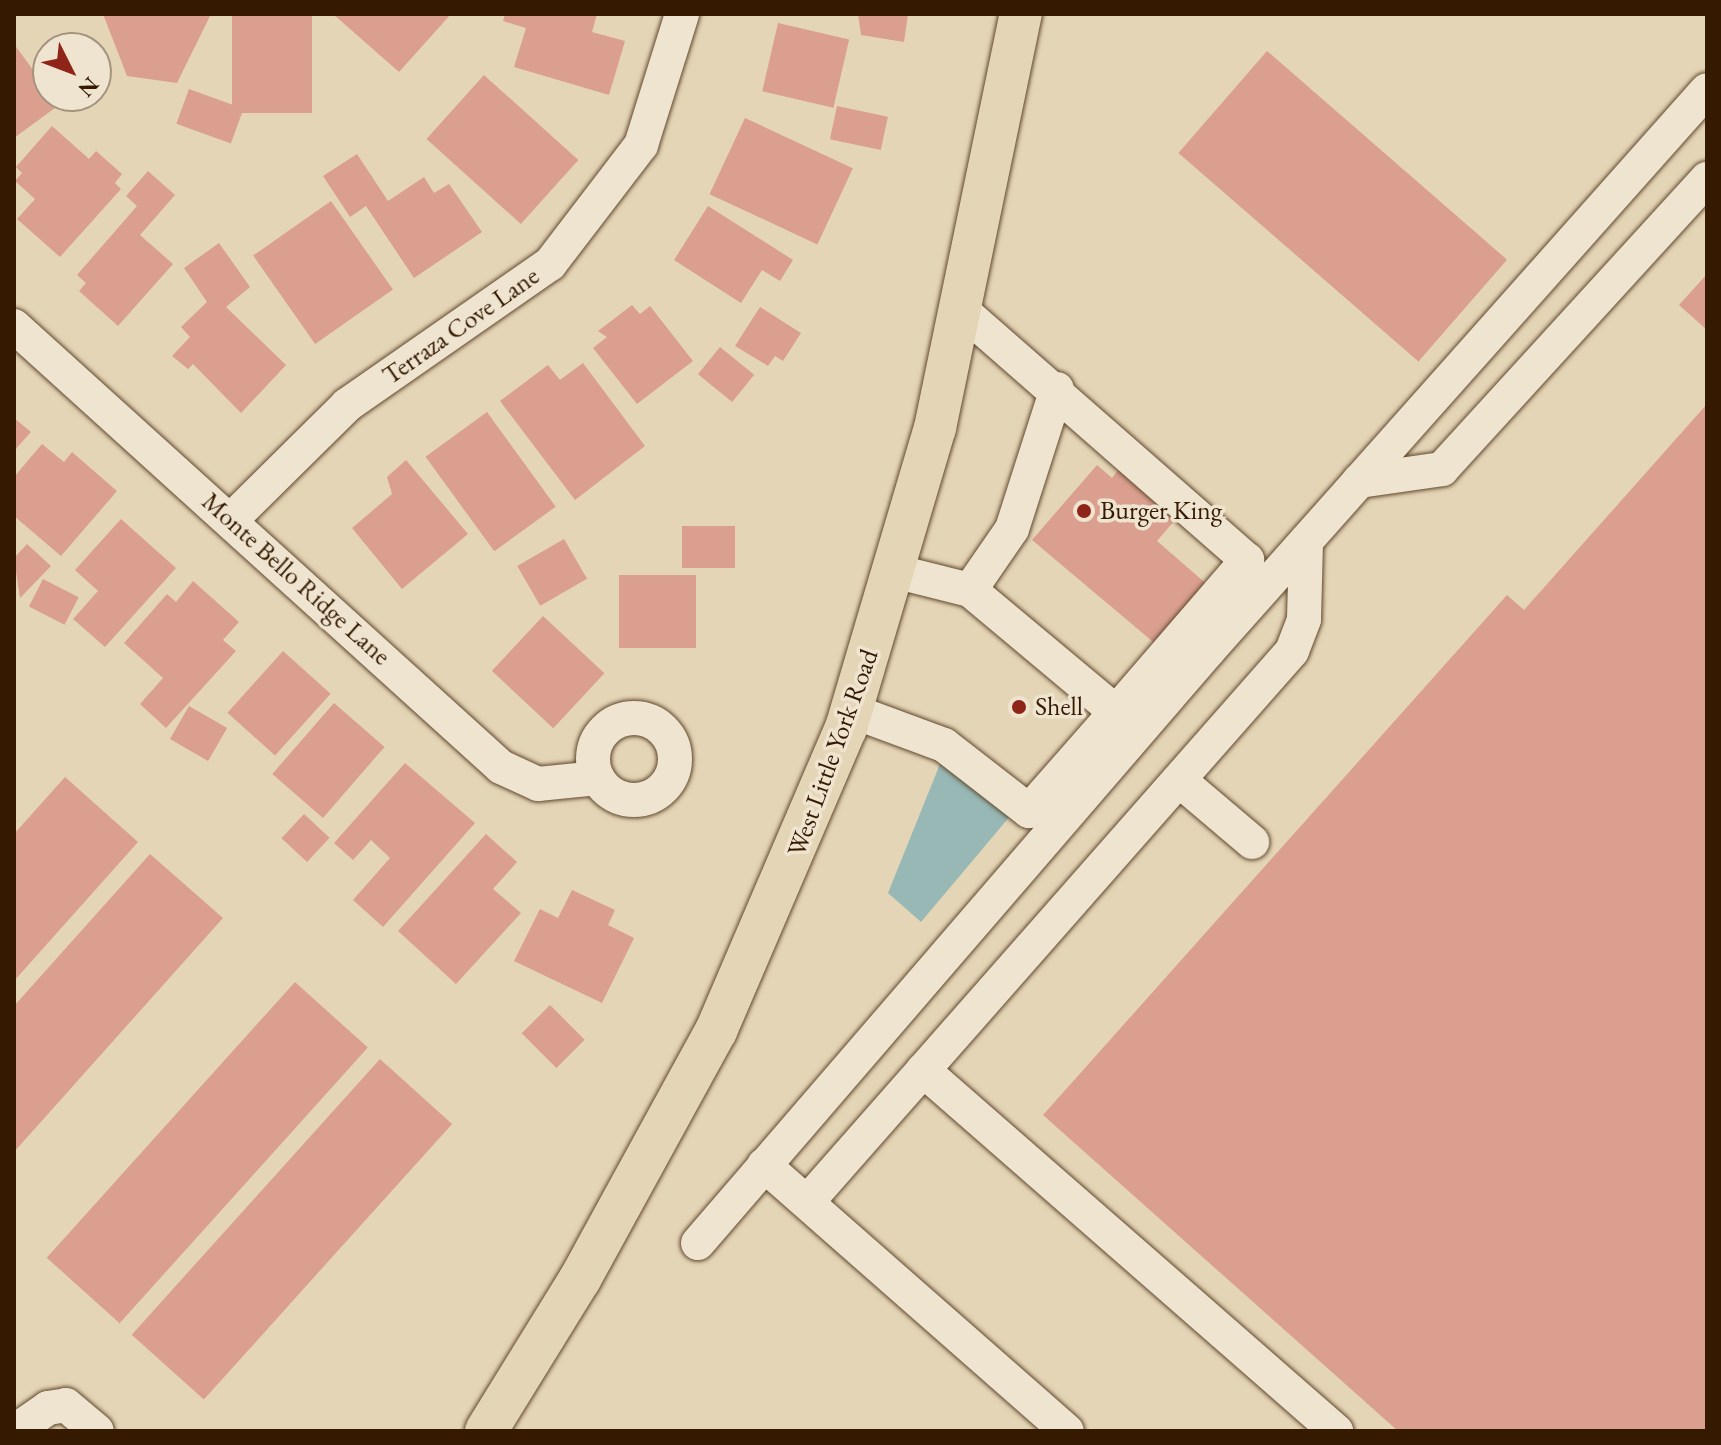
<!DOCTYPE html>
<html>
<head>
<meta charset="utf-8">
<style>
  body { margin:0 }
  #map { position:relative; width:1721px; height:1445px; overflow:hidden; background:#e5d5b7; font-family:"EB Garamond",serif }
  div>[style] { position:absolute }
  .water>* { inset:0; background:#97b8b5 }
  .building>* { inset:0; background:#da9f8e; transform-origin:0 0 }
  .roads { filter:drop-shadow(0 0 2px #61492e) drop-shadow(0 0 2px #61492e) }
  .minor>* { height:34px; margin:-17px; padding:0 17px; transform-origin:17px; border-radius:17px; background:#eee4d0 }
  .minor>.ring { margin:-17px; padding:0; box-sizing:content-box; background:none; border:34px solid #eee4d0; border-radius:50% }
  .major>* { height:42px; margin:-21px; padding:0 21px; transform-origin:21px; border-radius:21px; background:#e5d5b7 }
  .dots>* { width:22px; height:22px; translate:-50% -50%; box-sizing:border-box; border:4px solid #eee4d0; border-radius:50% }
  span { translate:-50% -50%; white-space:nowrap; text-align:center; line-height:1.15; -webkit-text-stroke:7px #eee4d0; paint-order:stroke }
  .street-label { font-size:26px; color:#351a01 }
  .poi-label { font-size:26px; color:#351a01 }
  .left { translate:0 -50%; text-align:left }
  .frame { position:absolute; inset:0; border:16px solid #351a01; pointer-events:none }
  .north { position:absolute; left:32px; top:32px; width:80px; height:80px; box-sizing:border-box; background:#eee4d0; border:2px solid #a4937d; border-radius:50%; rotate:132deg; font-size:22px; font-weight:700; line-height:32px; text-align:center; color:#351a01 }
  .north::after { content:''; display:block; margin:auto; width:28px; height:36px; background:#8f2418; clip-path:polygon(50% 0,100% 100%,50% 72%,0 100%) }
</style>
</head>
<body>
<div id="map">
  <div class="water">
    <div style="clip-path:polygon(942px 759px,1011px 815px,921px 922px,888px 893px)"></div>
  </div>
  <div class="building">
    <div style="clip-path:polygon(103px 14px,211px 14px,177px 83px,127px 76px)"></div>
    <div style="left:232px;top:14px;width:80px;height:99px"></div>
    <div style="clip-path:polygon(333px 14px,451px 14px,399px 72px)"></div>
    <div style="clip-path:polygon(505px 14px,597px 14px,592px 32px,625px 41px,609px 95px,514px 67px,526px 28px,503px 21px)"></div>
    <div style="clip-path:polygon(858px 14px,908px 14px,904px 42px,861px 35px)"></div>
    <div style="left:778px;top:23px;width:73px;height:70px;rotate:13deg"></div>
    <div style="clip-path:polygon(14px 44px,59px 105px,14px 138px)"></div>
    <div style="left:1267px;top:51px;width:318px;height:135px;rotate:41deg"></div>
    <div style="left:484px;top:75px;width:127px;height:86px;rotate:42deg"></div>
    <div style="left:189px;top:89px;width:58px;height:37px;rotate:20deg"></div>
    <div style="left:837px;top:106px;width:52px;height:34px;rotate:12deg"></div>
    <div style="left:745px;top:118px;width:119px;height:84px;rotate:25deg"></div>
    <div style="clip-path:polygon(52px 126px,89px 159px,96px 151px,122px 174px,115px 183px,121px 189px,60px 257px,17px 219px,35px 199px,15px 181px,22px 173px,16px 167px)"></div>
    <div style="clip-path:polygon(357px 154px,388px 201px,424px 177px,434px 193px,449px 184px,482px 232px,414px 278px,366px 206px,350px 217px,323px 176px)"></div>
    <div style="clip-path:polygon(148px 171px,175px 195px,140px 235px,173px 264px,118px 326px,79px 291px,86px 283px,77px 275px,137px 206px,126px 196px)"></div>
    <div style="left:331px;top:201px;width:108px;height:95px;rotate:55deg"></div>
    <div style="clip-path:polygon(708px 206px,793px 260px,780px 281px,762px 270px,741px 303px,674px 260px)"></div>
    <div style="clip-path:polygon(219px 243px,250px 287px,226px 307px,286px 365px,241px 413px,193px 364px,188px 369px,172px 356px,190px 337px,181px 327px,207px 302px,184px 268px)"></div>
    <div style="clip-path:polygon(1707px 274px,1707px 330px,1679px 305px)"></div>
    <div style="clip-path:polygon(632px 305px,640px 314px,650px 306px,693px 361px,637px 404px,593px 348px,607px 337px,598px 331px)"></div>
    <div style="clip-path:polygon(760px 307px,801px 333px,783px 361px,775px 356px,768px 366px,735px 346px)"></div>
    <div style="left:720px;top:347px;width:44px;height:35px;rotate:39deg"></div>
    <div style="clip-path:polygon(583px 363px,645px 446px,575px 500px,500px 401px,548px 365px,560px 380px)"></div>
    <div style="clip-path:polygon(1707px 404px,1707px 1431px,1398px 1431px,1043px 1115px,1507px 595px,1524px 610px)"></div>
    <div style="left:487px;top:412px;width:117px;height:76px;rotate:54deg"></div>
    <div style="clip-path:polygon(14px 418px,31px 432px,14px 451px)"></div>
    <div style="clip-path:polygon(42px 444px,64px 462px,72px 452px,117px 491px,61px 556px,14px 516px,14px 477px)"></div>
    <div style="clip-path:polygon(406px 460px,468px 534px,402px 589px,352px 528px,392px 494px,387px 477px)"></div>
    <div style="clip-path:polygon(1097px 465px,1112px 478px,1118px 470px,1175px 520px,1157px 541px,1210px 587px,1158px 646px,1032px 540px)"></div>
    <div style="clip-path:polygon(121px 519px,176px 568px,105px 647px,73px 619px,98px 591px,75px 570px)"></div>
    <div style="left:682px;top:526px;width:53px;height:42px"></div>
    <div style="left:564px;top:539px;width:46px;height:54px;rotate:60deg"></div>
    <div style="clip-path:polygon(27px 544px,51px 566px,20px 598px,14px 558px)"></div>
    <div style="left:696px;top:575px;width:73px;height:77px;rotate:90deg"></div>
    <div style="left:43px;top:579px;width:40px;height:31px;rotate:27deg"></div>
    <div style="clip-path:polygon(193px 581px,239px 622px,223px 640px,236px 651px,166px 728px,140px 704px,163px 678px,124px 643px,167px 594px,176px 602px)"></div>
    <div style="left:543px;top:616px;width:84px;height:75px;rotate:43deg"></div>
    <div style="left:283px;top:651px;width:64px;height:83px;rotate:42deg"></div>
    <div style="left:334px;top:703px;width:67px;height:94px;rotate:41deg"></div>
    <div style="left:189px;top:706px;width:44px;height:38px;rotate:30deg"></div>
    <div style="clip-path:polygon(405px 763px,475px 823px,383px 927px,353px 900px,390px 858px,371px 840px,353px 860px,334px 843px)"></div>
    <div style="clip-path:polygon(65px 777px,138px 842px,14px 981px,14px 834px)"></div>
    <div style="left:304px;top:814px;width:35px;height:33px;rotate:43deg"></div>
    <div style="clip-path:polygon(486px 834px,517px 862px,493px 889px,521px 913px,456px 984px,398px 931px)"></div>
    <div style="clip-path:polygon(150px 854px,223px 918px,14px 1152px,14px 1006px)"></div>
    <div style="clip-path:polygon(572px 890px,615px 910px,608px 925px,634px 938px,602px 1003px,514px 961px,540px 909px,558px 918px)"></div>
    <div style="left:295px;top:982px;width:98px;height:371px;rotate:42deg"></div>
    <div style="left:550px;top:1005px;width:49px;height:40px;rotate:45deg"></div>
    <div style="left:380px;top:1059px;width:97px;height:371px;rotate:42deg"></div>
  </div>
  <div class="roads">
    <div class="minor">
      <div style="left:14px;top:326px;width:657px;rotate:42.16deg"></div>
      <div style="left:501px;top:767px;width:41px;rotate:24.7deg"></div>
      <div style="left:538px;top:784px;width:60px;rotate:-5.7deg"></div>
      <div style="left:1359px;top:481px;width:84px;rotate:-8.2deg"></div>
      <div style="left:1442px;top:469px;width:393px;rotate:-47.6deg"></div>
      <div style="left:232px;top:519px;width:162px;rotate:-44.7deg"></div>
      <div style="left:347px;top:405px;width:247px;rotate:-34.8deg"></div>
      <div style="left:550px;top:264px;width:150px;rotate:-52.6deg"></div>
      <div style="left:641px;top:145px;width:137px;rotate:-72.6deg"></div>
      <div style="left:898px;top:572px;width:74px;rotate:14deg"></div>
      <div style="left:970px;top:590px;width:190px;rotate:39.9deg"></div>
      <div style="left:1116px;top:712px;width:201px;rotate:-49.2deg"></div>
      <div style="left:1247px;top:560px;width:378px;rotate:-138.8deg"></div>
      <div style="left:970px;top:590px;width:74px;rotate:-55.5deg"></div>
      <div style="left:1012px;top:529px;width:147px;rotate:-72.2deg"></div>
      <div style="left:852px;top:711px;width:98px;rotate:20.3deg"></div>
      <div style="left:944px;top:745px;width:108px;rotate:37.8deg"></div>
      <div style="left:1029px;top:811px;width:132px;rotate:-48.7deg"></div>
      <div class="ring" style="left:593px;top:718px;width:48px;height:48px"></div>
      <div style="left:1179px;top:780px;width:96px;rotate:40.3deg"></div>
      <div style="left:923px;top:1070px;width:549px;rotate:41.16deg"></div>
      <div style="left:764px;top:1165px;width:403px;rotate:41.3deg"></div>
      <div style="left:809px;top:1200px;width:731px;rotate:-48.66deg"></div>
      <div style="left:1292px;top:651px;width:34px;rotate:-69deg"></div>
      <div style="left:1304px;top:619px;width:78px;rotate:-88.5deg"></div>
      <div style="left:698px;top:1243px;width:783px;rotate:-49.25deg"></div>
      <div style="left:1209px;top:650px;width:749px;rotate:-48.35deg"></div>
      <div style="left:15px;top:1431px;width:40px;rotate:-34.9deg"></div>
      <div style="left:48px;top:1408px;width:18px;rotate:-9deg"></div>
      <div style="left:66px;top:1405px;width:40px;rotate:40deg"></div>
    </div>
    <div class="major">
      <div style="left:486px;top:1431px;width:179px;rotate:-58.3deg"></div>
      <div style="left:580px;top:1279px;width:283px;rotate:-61.3deg"></div>
      <div style="left:716px;top:1031px;width:330px;rotate:-66.8deg"></div>
      <div style="left:846px;top:728px;width:313px;rotate:-73.5deg"></div>
      <div style="left:935px;top:428px;width:423px;rotate:-78.3deg"></div>
    </div>
  </div>
  <div class="dots">
    <div style="left:1084px;top:511px;background:#8f2418"></div>
    <div style="left:1019px;top:707px;background:#8f2418"></div>
  </div>
  <div class="street-label">
    <span style="left:461px;top:326px;rotate:-35deg">Terraza Cove Lane</span>
    <span style="left:296px;top:579px;rotate:42deg">Monte Bello Ridge Lane</span>
    <span style="left:833px;top:753px;rotate:-70deg">West Little York Road</span>
  </div>
  <div class="poi-label">
    <span class="left" style="left:1100px;top:511px">Burger King</span>
    <span class="left" style="left:1035px;top:707px">Shell</span>
  </div>
  <div class="frame"></div>
  <div class="north">N</div>
</div>
</body>
</html>
